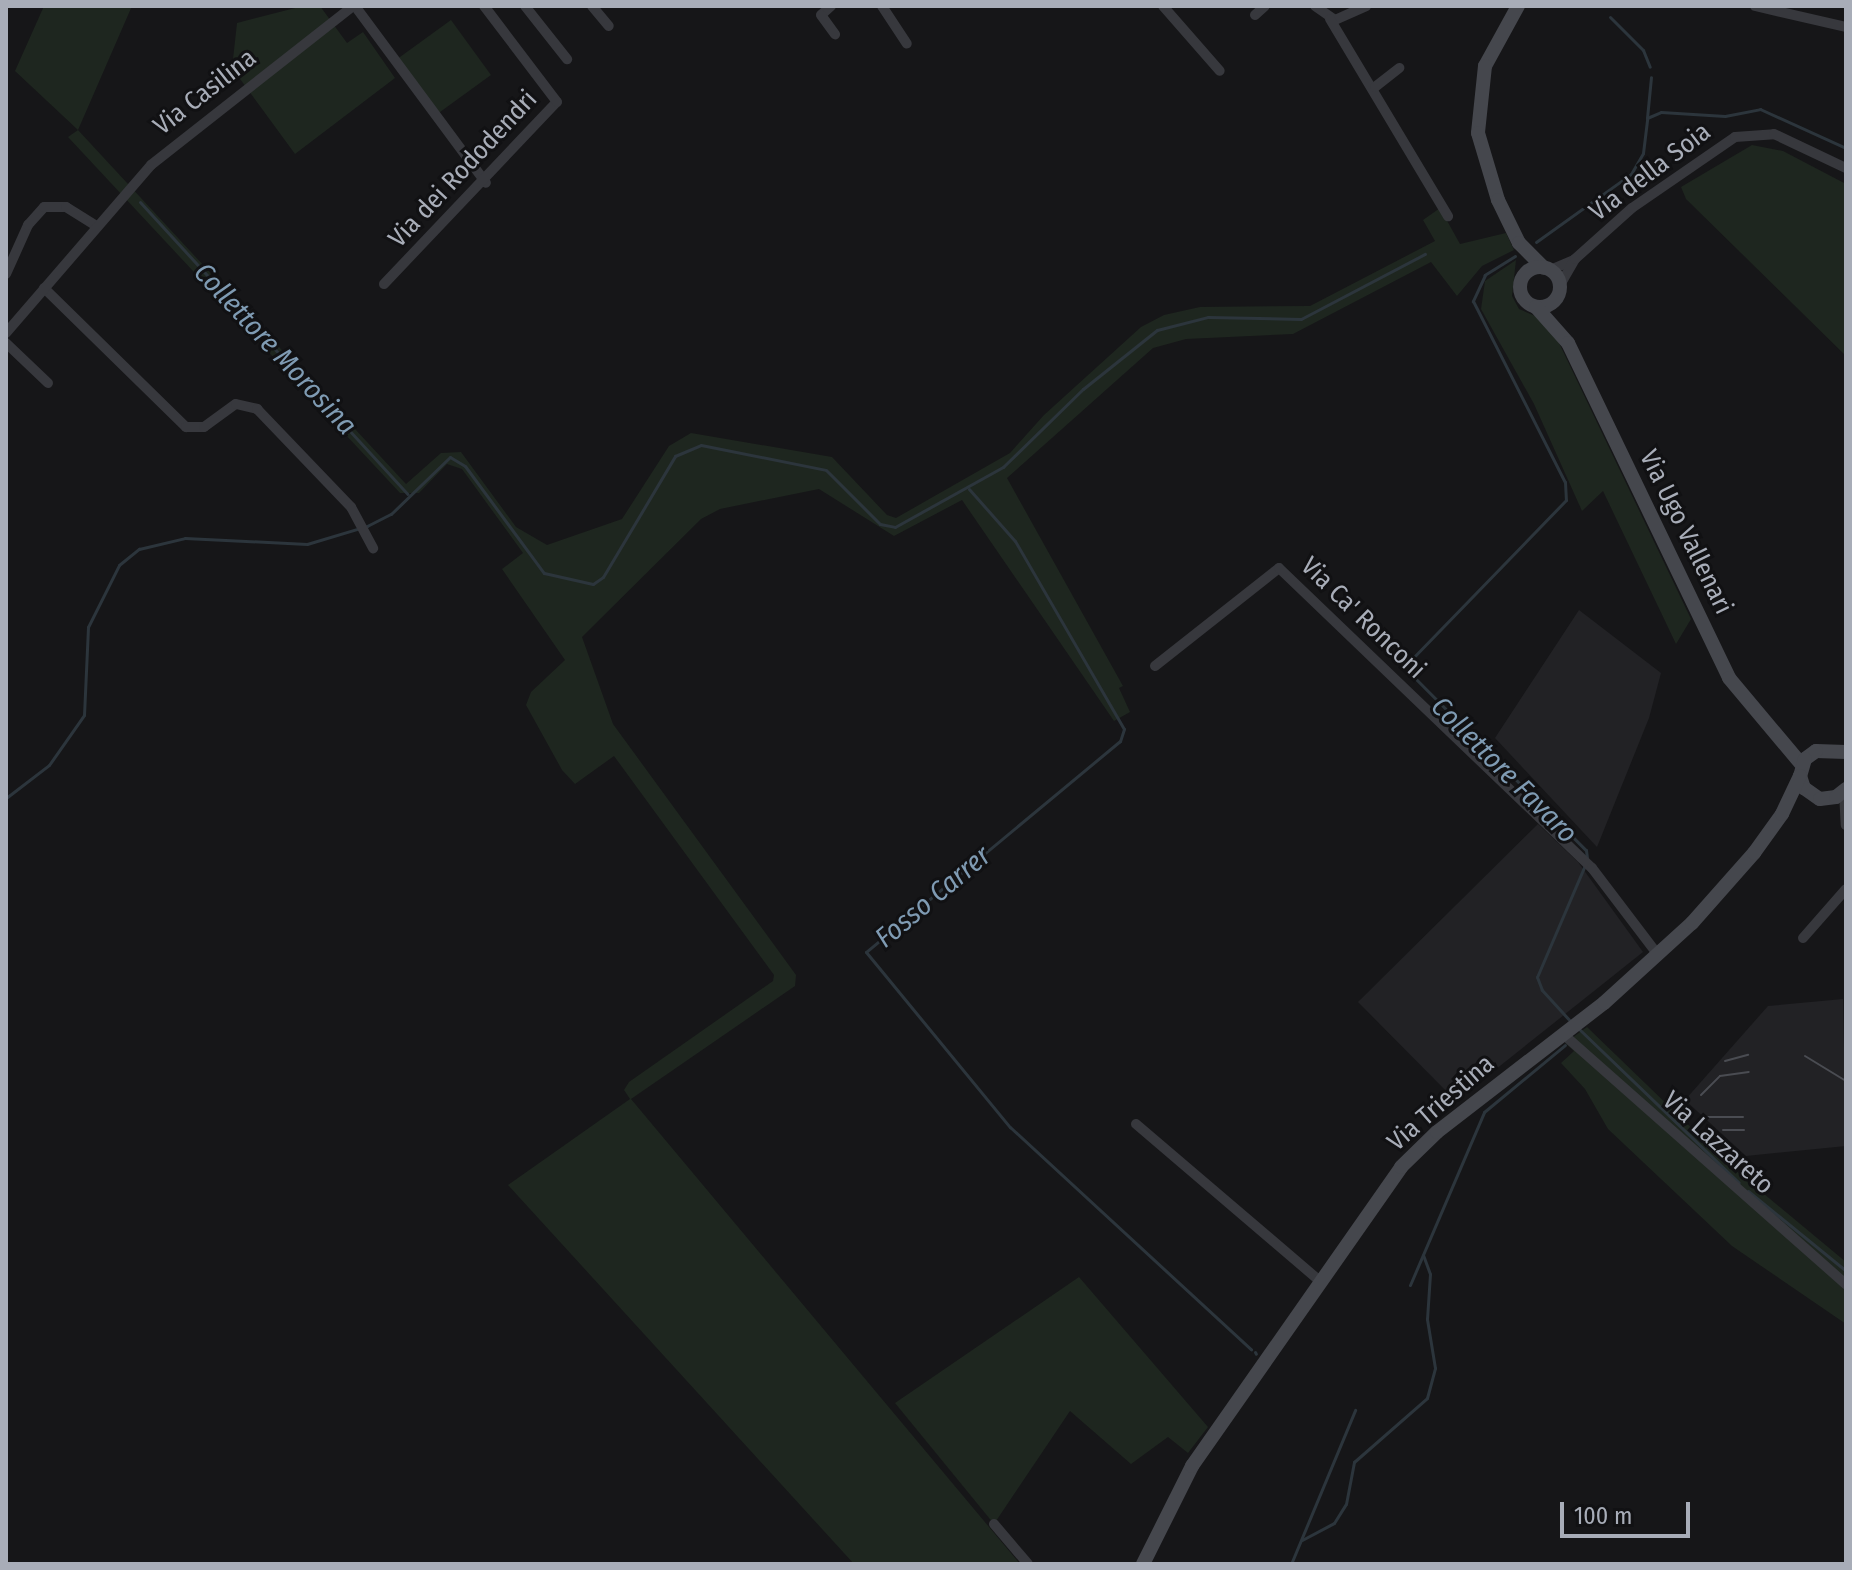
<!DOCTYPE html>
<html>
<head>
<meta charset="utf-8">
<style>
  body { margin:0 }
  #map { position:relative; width:1852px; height:1570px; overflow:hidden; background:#161618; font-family:"Fira Sans Condensed",sans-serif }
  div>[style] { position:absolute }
  .built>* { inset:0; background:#222225 }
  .green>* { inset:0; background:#1e261f; transform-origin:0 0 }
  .stream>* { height:3px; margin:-1.5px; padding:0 1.5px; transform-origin:1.5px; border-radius:1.5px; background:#2c353c }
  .street>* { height:10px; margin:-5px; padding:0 5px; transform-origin:5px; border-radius:5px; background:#37383d }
  .secondary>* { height:14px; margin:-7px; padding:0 7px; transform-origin:7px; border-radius:7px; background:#45474d }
  .secondary>.ring { margin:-7px; padding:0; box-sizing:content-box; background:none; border:14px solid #45474d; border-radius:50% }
  .tram>* { height:2px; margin:-1px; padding:0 1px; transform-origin:1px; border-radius:1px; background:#4a4c52 }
  span { translate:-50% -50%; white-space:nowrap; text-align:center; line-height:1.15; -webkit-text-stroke:6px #111113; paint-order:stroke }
  .street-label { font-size:26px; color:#a8adb8 }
  .water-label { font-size:28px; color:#7f9bb3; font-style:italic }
  .frame { position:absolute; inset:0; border:8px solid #a8adb8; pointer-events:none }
  .scale { position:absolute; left:1560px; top:1502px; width:130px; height:36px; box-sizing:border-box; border:4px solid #a8adb8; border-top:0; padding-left:10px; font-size:24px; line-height:28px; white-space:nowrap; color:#a8adb8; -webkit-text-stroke:6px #111113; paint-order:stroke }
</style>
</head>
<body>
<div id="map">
  <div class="built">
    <div style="clip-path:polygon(1579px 610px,1661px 673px,1649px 718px,1597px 847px,1495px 738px)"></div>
    <div style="clip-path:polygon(1538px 824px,1578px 862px,1643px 952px,1456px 1101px,1358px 1002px)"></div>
    <div style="clip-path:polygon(1843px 999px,1846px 1146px,1746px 1156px,1685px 1100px,1768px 1006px)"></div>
  </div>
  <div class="green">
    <div style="clip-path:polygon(44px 6px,132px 6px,78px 130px,406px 484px,441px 453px,461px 452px,516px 527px,547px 545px,622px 519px,669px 446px,691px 433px,832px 457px,887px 515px,896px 518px,1010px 453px,1044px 415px,1141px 327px,1164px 315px,1200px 307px,1310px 306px,1435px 241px,1423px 220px,1440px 208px,1460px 244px,1506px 233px,1514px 250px,1482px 266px,1457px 296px,1431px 262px,1293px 334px,1186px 339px,1153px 348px,1007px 478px,1123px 686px,1119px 688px,1130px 712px,1114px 721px,962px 500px,894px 536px,819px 489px,720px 509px,701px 519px,582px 637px,613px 724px,796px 975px,795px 986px,631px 1099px,1020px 1564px,854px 1564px,508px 1185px,630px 1099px,624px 1090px,629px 1082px,773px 981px,774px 975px,614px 756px,575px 784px,562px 770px,526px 705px,531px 692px,565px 660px,502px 569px,523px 553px,462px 469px,447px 464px,419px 493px,400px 493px,68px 137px,78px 130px,15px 71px)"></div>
    <div style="clip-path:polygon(303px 6px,320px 6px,347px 43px,363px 32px,395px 78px,295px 154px,232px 68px,237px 23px)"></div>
    <div style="left:451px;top:20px;width:68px;height:66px;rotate:54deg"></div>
    <div style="clip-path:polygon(1752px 145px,1783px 151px,1846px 184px,1846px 356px,1686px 199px,1681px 187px)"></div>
    <div style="clip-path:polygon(1516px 260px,1512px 296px,1519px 309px,1549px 322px,1691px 619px,1676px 644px,1603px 491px,1582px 511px,1534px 404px,1481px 309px,1485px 281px)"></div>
    <div style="clip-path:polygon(1587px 1027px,1734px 1169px,1846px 1262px,1846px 1324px,1732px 1246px,1608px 1129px,1585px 1089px,1561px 1063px,1574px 1051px,1565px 1043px)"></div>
    <div style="clip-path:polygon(1079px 1277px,1208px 1427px,1188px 1453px,1168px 1437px,1131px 1464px,1070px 1411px,994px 1524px,895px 1403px)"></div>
  </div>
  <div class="stream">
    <div style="left:1610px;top:17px;width:47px;rotate:45deg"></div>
    <div style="left:1643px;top:50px;width:18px;rotate:68deg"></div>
    <div style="left:1647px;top:118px;width:41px;rotate:-84.4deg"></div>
    <div style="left:140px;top:202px;width:396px;rotate:47.5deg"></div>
    <div style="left:1536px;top:242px;width:117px;rotate:-35.6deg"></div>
    <div style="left:1631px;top:174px;width:24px;rotate:-60deg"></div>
    <div style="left:1643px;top:153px;width:35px;rotate:-83deg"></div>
    <div style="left:1647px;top:118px;width:15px;rotate:-23deg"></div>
    <div style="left:1661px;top:112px;width:64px;rotate:3.6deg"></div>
    <div style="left:1725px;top:116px;width:36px;rotate:-11deg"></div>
    <div style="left:1760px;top:109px;width:94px;rotate:24.4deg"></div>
    <div style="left:1515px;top:256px;width:36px;rotate:148deg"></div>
    <div style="left:1485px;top:275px;width:29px;rotate:115deg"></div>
    <div style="left:1473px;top:301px;width:203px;rotate:63.1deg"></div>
    <div style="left:1565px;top:482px;width:18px;rotate:87deg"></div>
    <div style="left:1566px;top:500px;width:233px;rotate:134.1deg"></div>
    <div style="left:1404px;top:667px;width:258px;rotate:45.2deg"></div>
    <div style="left:1586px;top:850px;width:8px;rotate:83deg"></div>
    <div style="left:969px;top:489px;width:69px;rotate:48.5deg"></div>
    <div style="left:1015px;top:541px;width:217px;rotate:59.9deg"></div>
    <div style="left:1124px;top:729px;width:13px;rotate:108deg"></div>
    <div style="left:1120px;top:741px;width:330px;rotate:140.3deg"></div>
    <div style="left:866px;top:952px;width:227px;rotate:50.6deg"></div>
    <div style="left:1010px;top:1127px;width:328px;rotate:42.7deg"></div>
    <div style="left:6px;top:798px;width:54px;rotate:-37.5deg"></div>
    <div style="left:49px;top:765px;width:61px;rotate:-55deg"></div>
    <div style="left:84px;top:715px;width:88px;rotate:-87.4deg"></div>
    <div style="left:88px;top:627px;width:69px;rotate:-63.4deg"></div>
    <div style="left:119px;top:565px;width:26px;rotate:-39deg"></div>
    <div style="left:139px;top:549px;width:47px;rotate:-13.4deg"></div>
    <div style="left:185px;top:538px;width:122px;rotate:2.8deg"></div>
    <div style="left:307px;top:544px;width:63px;rotate:-16.7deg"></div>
    <div style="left:367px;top:526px;width:27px;rotate:-27deg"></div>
    <div style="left:391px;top:514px;width:82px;rotate:-44deg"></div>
    <div style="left:450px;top:457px;width:17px;rotate:31deg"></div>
    <div style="left:465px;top:466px;width:133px;rotate:53.6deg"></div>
    <div style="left:544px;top:573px;width:50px;rotate:12.7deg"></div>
    <div style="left:593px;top:584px;width:12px;rotate:-35deg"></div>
    <div style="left:603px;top:577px;width:141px;rotate:-59.2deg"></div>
    <div style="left:675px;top:456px;width:28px;rotate:-23deg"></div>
    <div style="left:701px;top:445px;width:127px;rotate:11.3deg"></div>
    <div style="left:826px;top:470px;width:76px;rotate:45deg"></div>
    <div style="left:880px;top:524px;width:15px;rotate:11deg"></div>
    <div style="left:895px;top:527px;width:124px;rotate:-29.1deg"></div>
    <div style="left:1003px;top:467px;width:112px;rotate:-44.3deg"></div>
    <div style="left:1083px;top:389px;width:95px;rotate:-38.6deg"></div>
    <div style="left:1157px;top:330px;width:53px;rotate:-14.3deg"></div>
    <div style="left:1208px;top:317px;width:93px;rotate:1.2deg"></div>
    <div style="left:1301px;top:319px;width:140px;rotate:-27.7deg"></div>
    <div style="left:1572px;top:1023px;width:45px;rotate:-132.3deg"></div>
    <div style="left:1542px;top:990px;width:14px;rotate:-111deg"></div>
    <div style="left:1537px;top:977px;width:122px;rotate:-66.8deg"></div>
    <div style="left:1578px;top:1028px;width:223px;rotate:43.9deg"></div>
    <div style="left:1748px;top:1191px;width:127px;rotate:39.2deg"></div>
    <div style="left:1410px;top:1285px;width:188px;rotate:-66.8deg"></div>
    <div style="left:1484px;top:1112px;width:105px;rotate:-39.6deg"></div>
    <div style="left:1255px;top:1352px;width:2px;rotate:63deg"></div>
    <div style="left:1302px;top:1540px;width:36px;rotate:-28deg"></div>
    <div style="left:1334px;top:1523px;width:22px;rotate:-58deg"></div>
    <div style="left:1346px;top:1504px;width:43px;rotate:-79.2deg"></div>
    <div style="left:1354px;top:1462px;width:97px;rotate:-41.2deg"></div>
    <div style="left:1427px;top:1398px;width:31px;rotate:-75deg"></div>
    <div style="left:1435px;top:1368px;width:50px;rotate:-99.3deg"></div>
    <div style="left:1427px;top:1319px;width:45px;rotate:-86.2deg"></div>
    <div style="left:1430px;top:1274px;width:20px;rotate:-110deg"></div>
    <div style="left:1291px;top:1564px;width:167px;rotate:-67.4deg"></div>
  </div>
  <div class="street">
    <div style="left:355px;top:6px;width:220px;rotate:53.5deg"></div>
    <div style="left:525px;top:6px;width:68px;rotate:51.6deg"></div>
    <div style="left:592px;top:6px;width:26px;rotate:50deg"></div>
    <div style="left:831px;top:6px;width:13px;rotate:138deg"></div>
    <div style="left:821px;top:15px;width:24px;rotate:54deg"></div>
    <div style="left:882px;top:6px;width:45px;rotate:56.7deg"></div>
    <div style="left:1163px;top:6px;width:86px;rotate:48.8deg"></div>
    <div style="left:1315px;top:6px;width:24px;rotate:35deg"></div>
    <div style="left:1335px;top:20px;width:34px;rotate:-24deg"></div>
    <div style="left:1755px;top:6px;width:93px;rotate:13deg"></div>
    <div style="left:1255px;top:15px;width:13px;rotate:-42deg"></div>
    <div style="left:1330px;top:19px;width:230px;rotate:59.1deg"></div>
    <div style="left:1375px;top:87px;width:31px;rotate:-38deg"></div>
    <div style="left:1550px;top:270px;width:25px;rotate:-23deg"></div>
    <div style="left:6px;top:274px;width:54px;rotate:-65.8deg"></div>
    <div style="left:28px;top:225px;width:24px;rotate:-48deg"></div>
    <div style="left:44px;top:207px;width:22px"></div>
    <div style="left:66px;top:207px;width:34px;rotate:32deg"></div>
    <div style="left:384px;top:284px;width:251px;rotate:-46.5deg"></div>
    <div style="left:557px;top:102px;width:121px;rotate:-127.2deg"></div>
    <div style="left:1560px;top:285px;width:30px;rotate:-60deg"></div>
    <div style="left:1575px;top:259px;width:76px;rotate:-41.8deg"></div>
    <div style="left:1632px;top:208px;width:125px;rotate:-34.6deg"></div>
    <div style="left:1735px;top:137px;width:39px;rotate:-4deg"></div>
    <div style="left:1774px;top:134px;width:80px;rotate:25.3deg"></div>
    <div style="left:44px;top:288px;width:199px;rotate:44.4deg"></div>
    <div style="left:186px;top:427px;width:18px"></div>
    <div style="left:204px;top:427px;width:39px;rotate:-36deg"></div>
    <div style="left:236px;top:404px;width:22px;rotate:13deg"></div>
    <div style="left:257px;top:409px;width:136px;rotate:46.2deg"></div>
    <div style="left:351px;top:507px;width:47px;rotate:61.8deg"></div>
    <div style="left:6px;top:333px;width:222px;rotate:-49.2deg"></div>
    <div style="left:151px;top:165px;width:257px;rotate:-38.2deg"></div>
    <div style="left:6px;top:343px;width:58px;rotate:43.6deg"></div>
    <div style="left:1155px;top:666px;width:158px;rotate:-38.3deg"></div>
    <div style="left:1279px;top:568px;width:434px;rotate:43.8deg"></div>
    <div style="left:1592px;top:868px;width:109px;rotate:52.8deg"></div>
    <div style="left:1844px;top:792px;width:33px;rotate:87deg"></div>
    <div style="left:1803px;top:938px;width:65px;rotate:-48.7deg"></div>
    <div style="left:1563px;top:1034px;width:378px;rotate:41.5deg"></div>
    <div style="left:1136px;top:1124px;width:242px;rotate:40.5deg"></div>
    <div style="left:994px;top:1524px;width:52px;rotate:49.6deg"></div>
  </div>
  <div class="secondary">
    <div style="left:1518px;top:6px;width:68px;rotate:118.8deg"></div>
    <div style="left:1485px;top:66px;width:67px;rotate:96deg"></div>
    <div style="left:1478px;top:133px;width:70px;rotate:73.4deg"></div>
    <div style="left:1498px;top:200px;width:48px;rotate:64deg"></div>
    <div style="left:1519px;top:243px;width:35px;rotate:45deg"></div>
    <div class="ring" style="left:1520px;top:267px;width:26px;height:26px"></div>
    <div style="left:1536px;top:307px;width:48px;rotate:48.4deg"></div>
    <div style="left:1568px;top:343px;width:372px;rotate:64.3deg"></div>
    <div style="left:1729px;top:678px;width:114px;rotate:50deg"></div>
    <div style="left:1846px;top:752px;width:30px;rotate:-178deg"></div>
    <div style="left:1816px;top:751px;width:14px;rotate:144deg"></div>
    <div style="left:1805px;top:759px;width:18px;rotate:106deg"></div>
    <div style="left:1800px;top:776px;width:13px;rotate:72deg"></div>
    <div style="left:1804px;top:788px;width:19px;rotate:35deg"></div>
    <div style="left:1820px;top:799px;width:16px;rotate:-7deg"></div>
    <div style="left:1836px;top:797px;width:13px;rotate:-39deg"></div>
    <div style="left:1143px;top:1564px;width:110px;rotate:-63.4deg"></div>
    <div style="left:1192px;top:1466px;width:365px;rotate:-55deg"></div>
    <div style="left:1401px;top:1167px;width:50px;rotate:-44.2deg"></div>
    <div style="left:1437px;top:1132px;width:211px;rotate:-37.7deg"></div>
    <div style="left:1604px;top:1003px;width:119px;rotate:-42.3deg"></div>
    <div style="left:1692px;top:923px;width:94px;rotate:-48.5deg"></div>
    <div style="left:1754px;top:853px;width:48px;rotate:-54.3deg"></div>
    <div style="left:1782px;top:814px;width:42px;rotate:-64.7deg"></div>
  </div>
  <div class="tram">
    <div style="left:1805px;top:1056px;width:48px;rotate:31.4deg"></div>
    <div style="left:1725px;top:1061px;width:24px;rotate:-15deg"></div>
    <div style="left:1701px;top:1095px;width:27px;rotate:-45deg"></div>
    <div style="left:1720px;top:1076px;width:29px;rotate:-8deg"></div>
    <div style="left:1708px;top:1117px;width:35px"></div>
    <div style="left:1723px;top:1130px;width:21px"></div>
  </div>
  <div class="street-label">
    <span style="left:205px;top:92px;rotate:-38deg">Via Casilina</span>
    <span style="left:463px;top:169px;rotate:-47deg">Via dei Rododendri</span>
    <span style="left:1650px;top:172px;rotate:-37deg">Via della Soia</span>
    <span style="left:1686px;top:532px;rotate:64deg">Via Ugo Vallenari</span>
    <span style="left:1363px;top:618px;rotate:44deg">Via Ca' Ronconi</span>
    <span style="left:1441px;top:1103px;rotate:-41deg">Via Triestina</span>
    <span style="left:1718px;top:1143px;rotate:42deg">Via Lazzareto</span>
  </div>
  <div class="water-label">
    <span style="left:275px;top:349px;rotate:47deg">Collettore Morosina</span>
    <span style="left:1504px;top:770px;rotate:45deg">Collettore Favaro</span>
    <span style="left:933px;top:897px;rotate:-40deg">Fosso Carrer</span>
  </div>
  <div class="frame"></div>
  <div class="scale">100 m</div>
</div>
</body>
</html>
